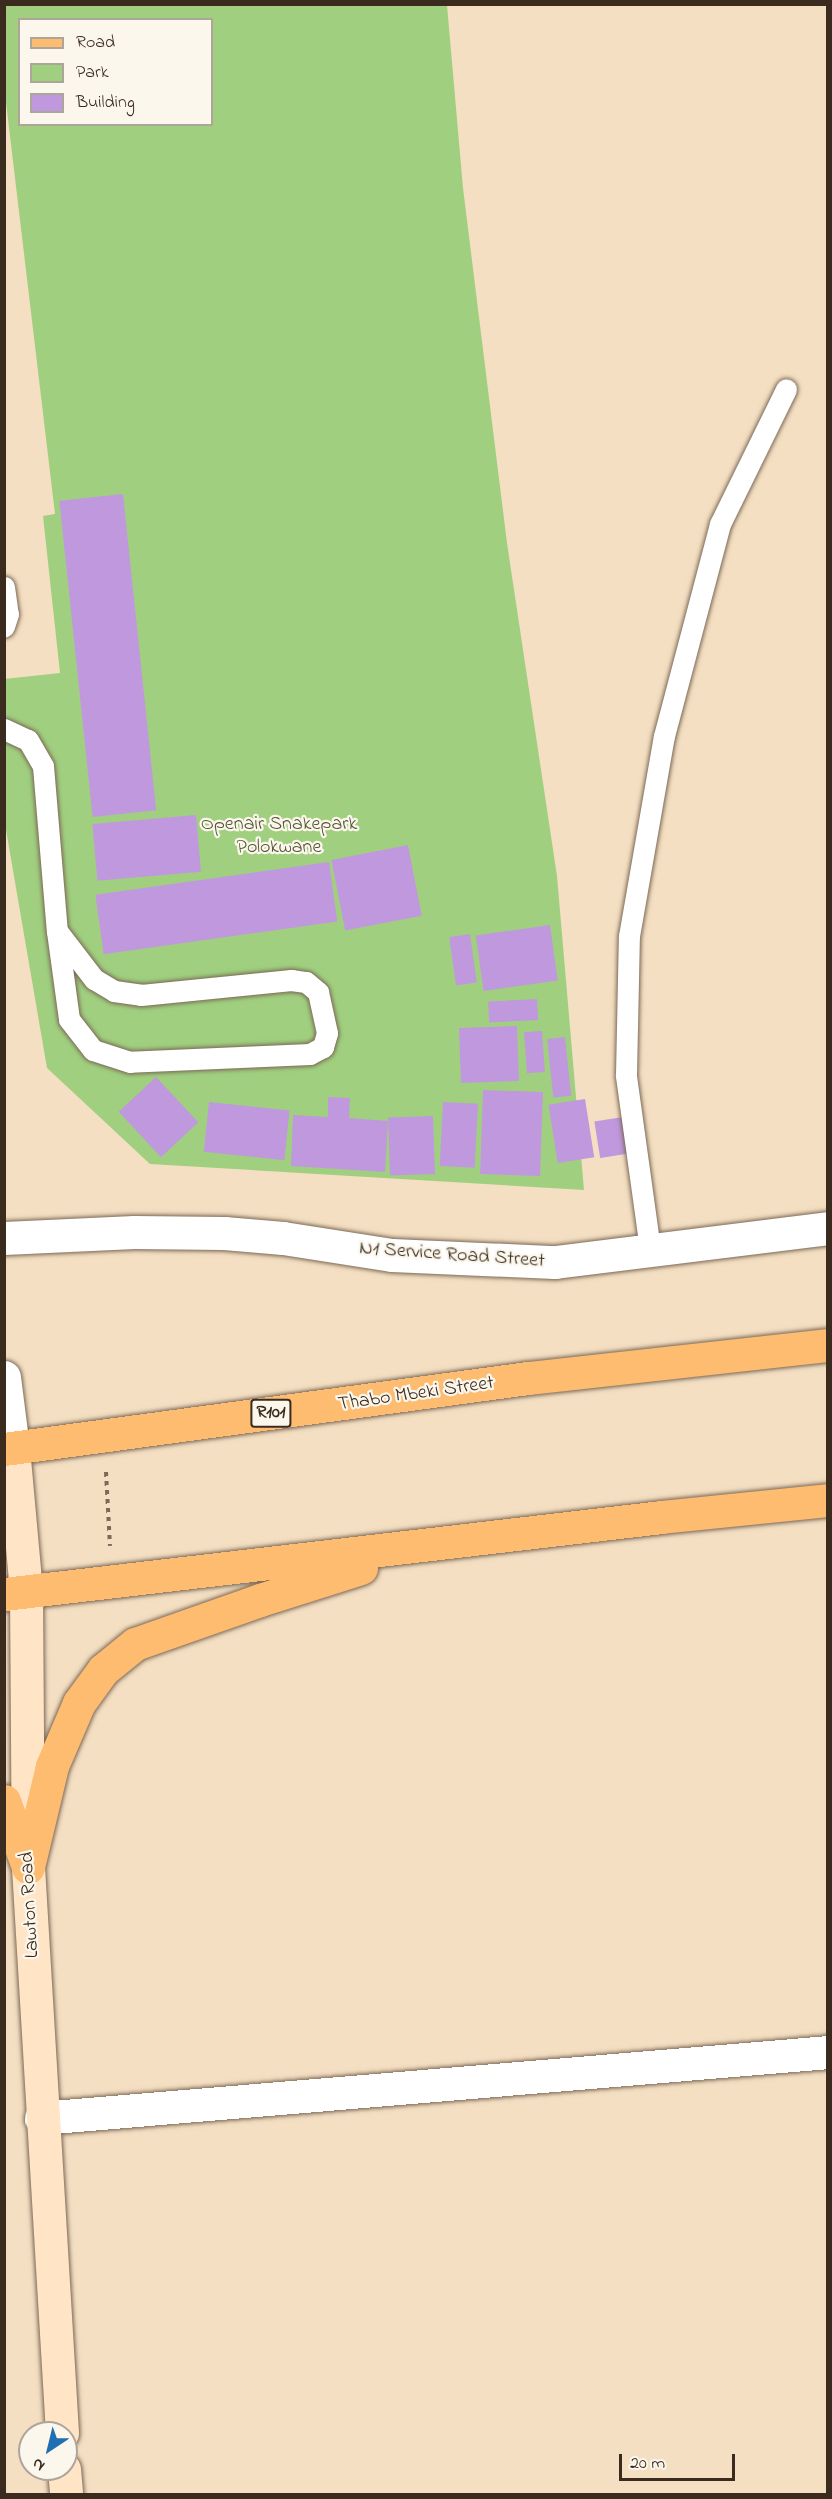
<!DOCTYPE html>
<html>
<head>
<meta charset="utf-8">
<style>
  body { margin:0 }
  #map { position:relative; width:832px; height:2499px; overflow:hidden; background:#f4dfc2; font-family:"Indie Flower",sans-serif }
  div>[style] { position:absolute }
  .green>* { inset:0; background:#a0d07f }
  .building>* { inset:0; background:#bf98de; transform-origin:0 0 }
  .path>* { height:4px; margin-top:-2px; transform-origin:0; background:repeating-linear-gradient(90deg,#7c6957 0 4.5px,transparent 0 9px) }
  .roads { filter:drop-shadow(0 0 2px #7c6957) drop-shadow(0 0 2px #7c6957) }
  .lane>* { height:21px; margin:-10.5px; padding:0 10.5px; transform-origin:10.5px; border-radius:10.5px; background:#fff }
  .street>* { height:33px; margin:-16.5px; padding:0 16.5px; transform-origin:16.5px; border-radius:16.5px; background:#fff }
  .secondary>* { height:33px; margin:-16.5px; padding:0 16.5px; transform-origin:16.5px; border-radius:16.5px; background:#ffe4c6 }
  .primary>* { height:33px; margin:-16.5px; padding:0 16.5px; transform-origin:16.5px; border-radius:16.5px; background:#febc70 }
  span { translate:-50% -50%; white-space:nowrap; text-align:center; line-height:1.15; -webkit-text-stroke:4.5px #fbf7ec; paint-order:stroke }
  .shield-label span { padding:2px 4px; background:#fbf7ec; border:2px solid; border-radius:4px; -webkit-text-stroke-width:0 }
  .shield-label { font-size:18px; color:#3b2a1e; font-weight:700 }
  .park-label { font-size:20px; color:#545436 }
  .street-label { font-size:20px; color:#3b2a1e }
  .frame { position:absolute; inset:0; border:6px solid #3b2a1e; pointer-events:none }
  .legend { position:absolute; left:18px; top:18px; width:195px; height:108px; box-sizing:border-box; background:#fbf7ec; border:2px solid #aea59a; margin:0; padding:8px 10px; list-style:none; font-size:18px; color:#3b2a1e }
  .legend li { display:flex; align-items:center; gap:12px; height:30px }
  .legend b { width:30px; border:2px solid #aea59a }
  .north { position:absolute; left:18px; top:2421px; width:60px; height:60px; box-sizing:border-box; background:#fbf7ec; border:2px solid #aea59a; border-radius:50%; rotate:215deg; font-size:16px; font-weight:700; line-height:24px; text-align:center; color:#3b2a1e }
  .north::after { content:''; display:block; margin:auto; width:21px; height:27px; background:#1f6fb2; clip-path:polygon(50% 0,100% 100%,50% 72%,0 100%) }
  .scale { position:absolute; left:619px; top:2454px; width:116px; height:27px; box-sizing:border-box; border:3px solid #3b2a1e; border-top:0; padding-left:8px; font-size:18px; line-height:21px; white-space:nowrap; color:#3b2a1e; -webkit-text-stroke:4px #fbf7ec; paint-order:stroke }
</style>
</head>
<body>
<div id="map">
  <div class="green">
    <div style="clip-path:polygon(evenodd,5px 5px,447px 5px,463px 188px,507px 543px,557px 876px,584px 1190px,150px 1164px,47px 1068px,5px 824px,4px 679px,60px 673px,43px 516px,55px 514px,5px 94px,5px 5px,20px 20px,212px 20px,212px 124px,20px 124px,20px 20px)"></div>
  </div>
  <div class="building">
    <div style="left:123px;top:494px;width:318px;height:64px;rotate:84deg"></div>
    <div style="left:196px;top:815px;width:57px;height:104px;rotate:85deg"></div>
    <div style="left:408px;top:845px;width:72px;height:78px;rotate:79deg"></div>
    <div style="left:329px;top:862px;width:60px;height:236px;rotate:82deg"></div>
    <div style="left:550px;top:925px;width:56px;height:75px;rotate:82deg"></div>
    <div style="left:470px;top:934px;width:49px;height:21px;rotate:82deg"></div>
    <div style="left:537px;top:999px;width:21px;height:49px;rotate:87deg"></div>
    <div style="left:517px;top:1026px;width:55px;height:58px;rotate:88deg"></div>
    <div style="left:542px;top:1031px;width:41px;height:18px;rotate:86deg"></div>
    <div style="left:565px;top:1037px;width:59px;height:18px;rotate:84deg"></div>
    <div style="left:156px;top:1077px;width:62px;height:51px;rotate:47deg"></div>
    <div style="left:483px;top:1090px;width:60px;height:84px;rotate:2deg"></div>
    <div style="clip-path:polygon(328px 1097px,350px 1098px,349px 1118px,388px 1121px,385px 1172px,291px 1166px,293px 1115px,328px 1117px)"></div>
    <div style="left:585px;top:1099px;width:59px;height:37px;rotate:81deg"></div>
    <div style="left:209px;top:1102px;width:81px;height:50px;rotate:6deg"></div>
    <div style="left:443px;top:1102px;width:35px;height:64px;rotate:3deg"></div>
    <div style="left:433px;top:1116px;width:58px;height:45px;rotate:88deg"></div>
    <div style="left:623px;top:1117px;width:37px;height:29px;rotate:81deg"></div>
  </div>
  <div class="path">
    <div style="left:106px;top:1472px;width:74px;rotate:86.9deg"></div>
  </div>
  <div class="roads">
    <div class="lane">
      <div style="left:4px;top:587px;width:27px;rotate:82deg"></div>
      <div style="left:8px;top:614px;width:13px;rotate:108deg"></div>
      <div style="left:4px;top:729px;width:26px;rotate:25deg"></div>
      <div style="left:28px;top:740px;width:30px;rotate:60deg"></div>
      <div style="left:43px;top:766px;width:166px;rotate:85.2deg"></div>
      <div style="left:57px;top:931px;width:61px;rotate:52.4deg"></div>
      <div style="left:94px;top:979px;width:23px;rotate:31deg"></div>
      <div style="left:114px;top:991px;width:27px;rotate:8deg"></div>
      <div style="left:141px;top:995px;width:151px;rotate:-5.7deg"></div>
      <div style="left:291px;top:980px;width:15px;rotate:8deg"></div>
      <div style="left:306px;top:982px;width:16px;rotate:40deg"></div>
      <div style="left:318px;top:992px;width:42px;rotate:77.6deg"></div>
      <div style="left:327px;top:1033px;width:15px;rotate:106deg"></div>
      <div style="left:323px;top:1047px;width:15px;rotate:152deg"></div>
      <div style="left:310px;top:1054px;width:180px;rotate:177.5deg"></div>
      <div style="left:130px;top:1062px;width:39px;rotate:-162deg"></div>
      <div style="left:93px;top:1050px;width:39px;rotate:-128deg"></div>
      <div style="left:69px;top:1019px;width:89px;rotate:-97.8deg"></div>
      <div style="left:650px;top:1249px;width:176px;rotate:-97.9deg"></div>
      <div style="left:626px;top:1075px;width:139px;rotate:-88.8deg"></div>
      <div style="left:629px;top:936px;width:203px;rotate:-80.1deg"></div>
      <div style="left:664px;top:736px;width:219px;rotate:-75.2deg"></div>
      <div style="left:720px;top:524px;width:150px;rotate:-63.9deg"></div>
    </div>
    <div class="street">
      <div style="left:4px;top:1238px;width:130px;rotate:-2.6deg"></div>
      <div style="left:134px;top:1232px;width:90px;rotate:0.6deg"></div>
      <div style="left:224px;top:1233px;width:59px;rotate:4.8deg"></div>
      <div style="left:283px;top:1238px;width:110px;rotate:8.9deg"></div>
      <div style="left:392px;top:1255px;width:163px;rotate:2.5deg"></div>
      <div style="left:555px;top:1262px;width:275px;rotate:-7.1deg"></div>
      <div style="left:4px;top:1377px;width:72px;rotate:82.8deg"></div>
      <div style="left:41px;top:2118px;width:790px;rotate:-4.79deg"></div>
    </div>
    <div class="secondary">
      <div style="left:13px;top:1448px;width:145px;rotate:84.8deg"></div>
      <div style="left:26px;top:1592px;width:275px;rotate:89.6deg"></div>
      <div style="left:28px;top:1867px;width:567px;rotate:86.56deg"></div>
      <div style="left:64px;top:2469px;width:25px;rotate:85deg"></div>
    </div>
    <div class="primary">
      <div style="left:4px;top:1449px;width:529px;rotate:-7.72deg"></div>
      <div style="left:528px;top:1378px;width:302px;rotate:-6.3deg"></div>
      <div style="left:4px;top:1594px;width:661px;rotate:-6.68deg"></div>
      <div style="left:661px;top:1517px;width:168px;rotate:-5.8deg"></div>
      <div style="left:4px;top:1801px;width:70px;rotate:70deg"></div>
      <div style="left:28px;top:1867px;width:104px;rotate:-76.6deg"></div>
      <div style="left:52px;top:1766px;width:69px;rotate:-66.8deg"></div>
      <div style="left:79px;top:1703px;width:41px;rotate:-54deg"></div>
      <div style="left:103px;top:1670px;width:41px;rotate:-39.1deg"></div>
      <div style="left:135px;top:1644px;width:133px;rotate:-19.4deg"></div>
      <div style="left:260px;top:1600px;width:106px;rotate:-17.6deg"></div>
    </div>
  </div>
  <div class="shield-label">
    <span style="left:271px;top:1413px">R101</span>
  </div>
  <div class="park-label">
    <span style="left:279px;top:836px">Openair Snakepark<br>Polokwane</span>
  </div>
  <div class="street-label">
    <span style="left:452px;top:1255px;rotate:4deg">N1 Service Road Street</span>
    <span style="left:416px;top:1394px;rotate:-8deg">Thabo Mbeki Street</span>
    <span style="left:30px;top:1905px;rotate:-93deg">Lawton Road</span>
  </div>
  <div class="frame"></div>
  <ul class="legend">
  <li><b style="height:8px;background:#febc70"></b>Road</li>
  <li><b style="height:16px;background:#a0d07f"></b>Park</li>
  <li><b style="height:16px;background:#bf98de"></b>Building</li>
  </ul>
  <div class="north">N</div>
  <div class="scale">20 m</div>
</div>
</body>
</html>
